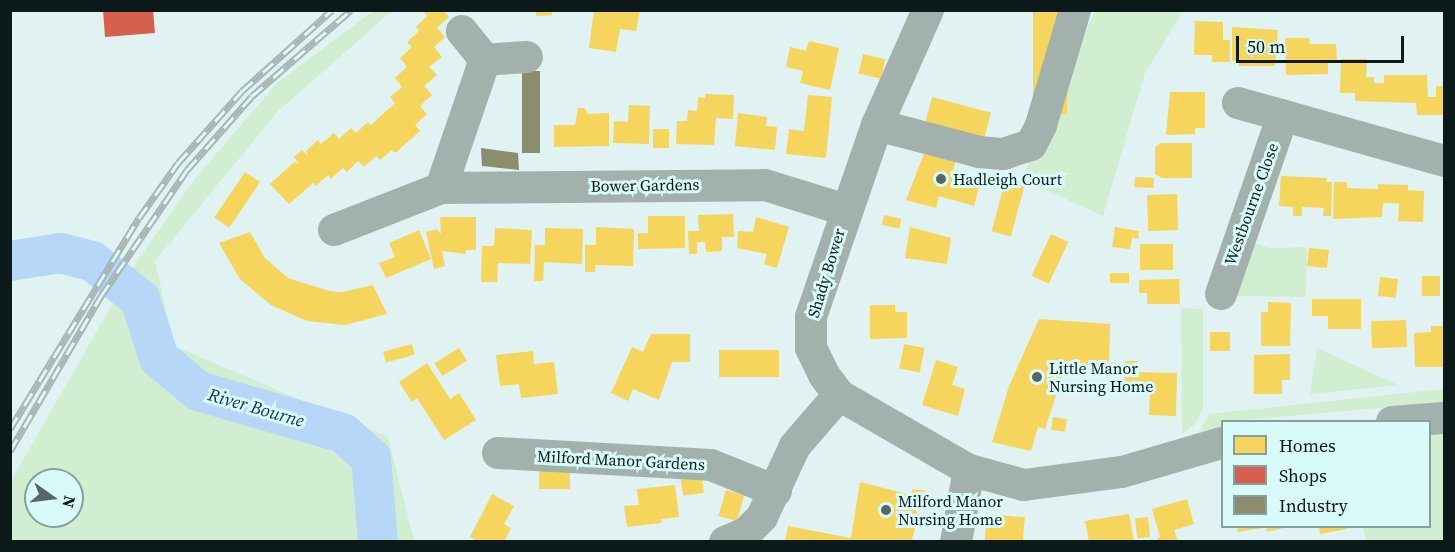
<!DOCTYPE html>
<html>
<head>
<meta charset="utf-8">
<style>
  body { margin:0 }
  #map { position:relative; width:1455px; height:552px; overflow:hidden; background:#e0f2f2; font-family:"Source Serif 4",serif }
  div>[style] { position:absolute }
  .green>* { inset:0; background:#d2eed1 }
  .homes>* { inset:0; background:#f6d55c; transform-origin:0 0 }
  .shops>* { inset:0; background:#d6604d }
  .industry>* { inset:0; background:#8c8c6e; transform-origin:0 0 }
  .river>* { height:40px; margin:-20px; padding:0 20px; transform-origin:20px; border-radius:20px; background:#b7d7f8 }
  .minor>* { height:32px; margin:-16px; padding:0 16px; transform-origin:16px; border-radius:16px; background:#a3b1ac }
  .rail>* { height:7px; margin-top:-3.5px; transform-origin:0; background:repeating-linear-gradient(90deg,#d8faf9 0 14px,#a7b6b3 0 28px); box-sizing:border-box; border-block:2px solid #a7b6b3 }
  .dots>* { width:16px; height:16px; translate:-50% -50%; box-sizing:border-box; border:3px solid #d8faf9; border-radius:50% }
  span { translate:-50% -50%; white-space:nowrap; text-align:center; line-height:1.15; -webkit-text-stroke:6px #d8faf9; paint-order:stroke }
  .poi-label { font-size:16px; color:#0c1919 }
  .left { translate:0 -50%; text-align:left }
  .street-label { font-size:16px; color:#0c1919 }
  .water-label { font-size:18px; color:#103156; font-style:italic }
  .frame { position:absolute; inset:0; border:12px solid #0c1919; pointer-events:none }
  .legend { position:absolute; left:1221px; top:420px; width:210px; height:108px; box-sizing:border-box; background:#d8faf9; border:2px solid #86a09f; margin:0; padding:8px 10px; list-style:none; font-size:18px; color:#0c1919 }
  .legend li { display:flex; align-items:center; gap:12px; height:30px }
  .legend b { width:30px; border:2px solid #86a09f }
  .north { position:absolute; left:24px; top:468px; width:60px; height:60px; box-sizing:border-box; background:#d8faf9; border:2px solid #86a09f; border-radius:50%; rotate:104deg; font-size:16px; font-weight:700; line-height:24px; text-align:center; color:#0c1919 }
  .north::after { content:''; display:block; margin:auto; width:21px; height:27px; background:#566565; clip-path:polygon(50% 0,100% 100%,50% 72%,0 100%) }
  .scale { position:absolute; left:1236px; top:36px; width:168px; height:27px; box-sizing:border-box; border:3px solid #0c1919; border-top:0; padding-left:8px; font-size:18px; line-height:21px; white-space:nowrap; color:#0c1919; -webkit-text-stroke:4px #d8faf9; paint-order:stroke }
</style>
</head>
<body>
<div id="map">
  <div class="green">
    <div style="clip-path:polygon(evenodd,373px 11px,392px 11px,278px 111px,155px 261px,174px 346px,388px 437px,414px 541px,11px 541px,11px 481px,137px 261px,195px 179px,277px 83px,373px 11px,36px 480px,72px 480px,72px 516px,36px 516px,36px 480px)"></div>
    <div style="clip-path:polygon(1095px 11px,1183px 11px,1145px 73px,1103px 216px,1022px 179px)"></div>
    <div style="clip-path:polygon(1248px 241px,1269px 248px,1307px 247px,1306px 297px,1236px 296px)"></div>
    <div style="clip-path:polygon(1181px 308px,1203px 309px,1203px 409px,1194px 425px,1182px 434px)"></div>
    <div style="clip-path:polygon(1317px 348px,1398px 385px,1310px 394px)"></div>
    <div style="clip-path:polygon(1444px 389px,1444px 402px,1222px 422px,1222px 427px,1199px 432px,1209px 414px)"></div>
    <div style="clip-path:polygon(1444px 430px,1444px 541px,1366px 541px,1363px 527px,1430px 526px,1430px 431px)"></div>
  </div>
  <div class="homes">
    <div style="clip-path:polygon(422px 10px,443px 10px,449px 17px,437px 28px,445px 37px,434px 47px,442px 57px,429px 67px,437px 75px,424px 86px,432px 95px,420px 106px,427px 114px,415px 125px,420px 131px,395px 153px,392px 150px,380px 160px,376px 156px,364px 167px,358px 161px,347px 172px,343px 168px,331px 179px,328px 175px,316px 186px,313px 183px,289px 204px,270px 184px,294px 162px,299px 164px,294px 157px,302px 150px,308px 156px,306px 151px,318px 140px,321px 144px,334px 133px,339px 139px,351px 128px,356px 133px,368px 122px,371px 125px,395px 103px,390px 97px,402px 87px,395px 78px,407px 67px,400px 58px,412px 47px,407px 42px,419px 31px,416px 27px,427px 16px)"></div>
    <div style="clip-path:polygon(536px 10px,552px 10px,552px 15px,536px 16px)"></div>
    <div style="clip-path:polygon(594px 10px,640px 10px,636px 31px,620px 29px,616px 52px,589px 48px)"></div>
    <div style="left:1033px;top:10px;width:34px;height:104px"></div>
    <div style="clip-path:polygon(1195px 21px,1223px 22px,1223px 40px,1230px 40px,1230px 62px,1212px 62px,1212px 55px,1194px 55px)"></div>
    <div style="clip-path:polygon(1232px 27px,1278px 30px,1275px 66px,1239px 66px,1239px 60px,1232px 61px)"></div>
    <div style="clip-path:polygon(1285px 38px,1309px 38px,1310px 44px,1336px 44px,1337px 62px,1328px 62px,1328px 74px,1286px 75px)"></div>
    <div style="clip-path:polygon(809px 41px,839px 48px,830px 90px,800px 83px,803px 71px,786px 67px,790px 47px,806px 51px)"></div>
    <div style="left:863px;top:54px;width:23px;height:20px;rotate:13deg"></div>
    <div style="clip-path:polygon(1341px 59px,1367px 59px,1366px 77px,1374px 77px,1374px 83px,1384px 83px,1384px 75px,1427px 75px,1428px 97px,1436px 97px,1436px 86px,1444px 86px,1444px 115px,1417px 115px,1416px 103px,1355px 101px,1355px 93px,1340px 93px)"></div>
    <div style="clip-path:polygon(1170px 92px,1205px 92px,1205px 128px,1195px 128px,1195px 134px,1166px 135px)"></div>
    <div style="clip-path:polygon(705px 94px,734px 95px,733px 119px,716px 118px,714px 145px,676px 144px,677px 121px,687px 121px,688px 110px,697px 111px,698px 97px,705px 98px)"></div>
    <div style="clip-path:polygon(808px 95px,832px 97px,826px 158px,786px 154px,789px 129px,804px 131px)"></div>
    <div style="left:932px;top:97px;width:61px;height:30px;rotate:15deg"></div>
    <div style="clip-path:polygon(629px 105px,650px 106px,649px 144px,613px 143px,614px 121px,628px 122px)"></div>
    <div style="clip-path:polygon(578px 108px,585px 108px,588px 114px,609px 113px,609px 146px,554px 147px,554px 125px,575px 125px)"></div>
    <div style="clip-path:polygon(738px 113px,767px 117px,766px 126px,777px 127px,775px 150px,735px 146px)"></div>
    <div style="left:653px;top:129px;width:16px;height:19px"></div>
    <div style="clip-path:polygon(1161px 143px,1192px 143px,1192px 178px,1162px 178px,1155px 174px,1155px 147px)"></div>
    <div style="clip-path:polygon(925px 151px,956px 160px,952px 175px,980px 184px,974px 206px,939px 196px,936px 208px,906px 200px)"></div>
    <div style="left:245px;top:172px;width:18px;height:55px;rotate:34deg"></div>
    <div style="clip-path:polygon(1281px 176px,1327px 178px,1326px 182px,1332px 182px,1331px 216px,1323px 216px,1324px 208px,1302px 207px,1302px 216px,1293px 216px,1293px 207px,1279px 206px)"></div>
    <div style="left:1135px;top:177px;width:19px;height:10px;rotate:3deg"></div>
    <div style="left:1005px;top:181px;width:20px;height:52px;rotate:15deg"></div>
    <div style="clip-path:polygon(1334px 182px,1347px 182px,1347px 188px,1378px 189px,1378px 184px,1408px 185px,1408px 190px,1424px 191px,1423px 222px,1398px 221px,1399px 204px,1391px 203px,1383px 203px,1382px 217px,1333px 219px)"></div>
    <div style="left:1177px;top:194px;width:36px;height:30px;rotate:88deg"></div>
    <div style="clip-path:polygon(733px 214px,734px 237px,722px 237px,722px 251px,706px 252px,705px 242px,697px 242px,697px 254px,689px 254px,688px 231px,699px 231px,698px 215px)"></div>
    <div style="left:884px;top:215px;width:18px;height:10px;rotate:13deg"></div>
    <div style="clip-path:polygon(648px 216px,685px 216px,685px 248px,638px 249px,638px 233px,648px 233px)"></div>
    <div style="clip-path:polygon(440px 217px,476px 217px,476px 250px,466px 250px,466px 254px,442px 251px,445px 266px,434px 269px,426px 232px,437px 229px,441px 234px)"></div>
    <div style="clip-path:polygon(756px 217px,789px 227px,777px 268px,764px 264px,767px 254px,737px 248px,738px 231px,753px 232px)"></div>
    <div style="clip-path:polygon(596px 227px,634px 229px,633px 266px,595px 265px,595px 272px,585px 272px,585px 245px,596px 245px)"></div>
    <div style="clip-path:polygon(910px 227px,951px 238px,947px 264px,905px 258px)"></div>
    <div style="clip-path:polygon(1115px 227px,1139px 231px,1138px 239px,1132px 238px,1130px 249px,1112px 247px)"></div>
    <div style="clip-path:polygon(495px 228px,532px 230px,530px 264px,498px 263px,497px 282px,481px 282px,482px 246px,494px 246px)"></div>
    <div style="clip-path:polygon(545px 228px,583px 229px,582px 264px,544px 262px,543px 281px,534px 281px,535px 245px,545px 245px)"></div>
    <div style="clip-path:polygon(419px 230px,431px 259px,386px 278px,379px 263px,395px 257px,389px 243px)"></div>
    <div style="clip-path:polygon(250px 232px,265px 258px,288px 278px,329px 291px,343px 292px,373px 285px,387px 314px,345px 325px,307px 321px,271px 305px,240px 279px,219px 243px)"></div>
    <div style="left:1051px;top:234px;width:19px;height:46px;rotate:25deg"></div>
    <div style="left:1140px;top:244px;width:33px;height:26px"></div>
    <div style="left:1309px;top:248px;width:20px;height:18px;rotate:6deg"></div>
    <div style="left:1110px;top:273px;width:19px;height:10px"></div>
    <div style="left:1422px;top:276px;width:18px;height:20px"></div>
    <div style="left:1380px;top:277px;width:18px;height:19px;rotate:6deg"></div>
    <div style="clip-path:polygon(1179px 279px,1180px 304px,1147px 304px,1147px 293px,1139px 293px,1139px 280px)"></div>
    <div style="clip-path:polygon(1312px 299px,1361px 299px,1361px 329px,1328px 329px,1328px 316px,1312px 316px)"></div>
    <div style="clip-path:polygon(1268px 302px,1291px 303px,1290px 346px,1261px 346px,1261px 312px,1268px 312px)"></div>
    <div style="clip-path:polygon(870px 305px,895px 305px,895px 312px,907px 312px,907px 338px,870px 339px)"></div>
    <div style="clip-path:polygon(1039px 319px,1110px 324px,1109px 367px,1066px 365px,1045px 429px,1038px 427px,1031px 451px,992px 442px,1009px 386px)"></div>
    <div style="left:1406px;top:320px;width:27px;height:35px;rotate:88deg"></div>
    <div style="clip-path:polygon(1431px 326px,1444px 326px,1444px 367px,1415px 367px,1414px 333px,1431px 332px)"></div>
    <div style="left:1210px;top:332px;width:20px;height:19px"></div>
    <div style="clip-path:polygon(651px 334px,690px 334px,690px 362px,672px 362px,659px 400px,633px 389px,628px 401px,611px 393px,632px 347px,643px 352px)"></div>
    <div style="left:412px;top:344px;width:11px;height:30px;rotate:75deg"></div>
    <div style="left:904px;top:344px;width:21px;height:25px;rotate:11deg"></div>
    <div style="left:459px;top:348px;width:15px;height:29px;rotate:58deg"></div>
    <div style="left:719px;top:350px;width:60px;height:27px"></div>
    <div style="clip-path:polygon(533px 351px,534px 364px,554px 362px,558px 394px,521px 398px,519px 384px,500px 386px,496px 355px)"></div>
    <div style="clip-path:polygon(1290px 354px,1290px 380px,1282px 380px,1282px 394px,1254px 394px,1254px 355px)"></div>
    <div style="clip-path:polygon(936px 360px,958px 367px,952px 385px,965px 389px,958px 416px,922px 405px)"></div>
    <div style="clip-path:polygon(1125px 361px,1138px 361px,1137px 372px,1177px 373px,1176px 416px,1149px 415px,1150px 394px,1123px 393px)"></div>
    <div style="clip-path:polygon(427px 363px,450px 399px,459px 393px,476px 420px,444px 440px,417px 398px,412px 402px,399px 382px)"></div>
    <div style="left:1053px;top:417px;width:14px;height:13px;rotate:8deg"></div>
    <div style="left:570px;top:468px;width:21px;height:31px;rotate:90deg"></div>
    <div style="left:701px;top:472px;width:21px;height:21px;rotate:82deg"></div>
    <div style="clip-path:polygon(860px 482px,911px 495px,912px 489px,926px 491px,923px 506px,917px 506px,916px 513px,920px 514px,911px 542px,785px 542px,788px 526px,851px 538px)"></div>
    <div style="clip-path:polygon(675px 485px,679px 517px,661px 519px,662px 523px,627px 527px,624px 506px,639px 505px,637px 489px)"></div>
    <div style="left:726px;top:490px;width:19px;height:27px;rotate:16deg"></div>
    <div style="clip-path:polygon(492px 494px,514px 506px,504px 524px,511px 528px,504px 542px,479px 542px,470px 537px)"></div>
    <div style="clip-path:polygon(1187px 499px,1194px 524px,1174px 530px,1178px 542px,1155px 542px,1160px 537px,1152px 509px)"></div>
    <div style="left:987px;top:514px;width:38px;height:28px;rotate:5deg"></div>
    <div style="clip-path:polygon(1129px 514px,1134px 542px,1089px 542px,1085px 521px)"></div>
    <div style="left:1148px;top:517px;width:20px;height:13px;rotate:84deg"></div>
    <div style="clip-path:polygon(1237px 526px,1261px 526px,1262px 528px,1238px 532px)"></div>
    <div style="clip-path:polygon(1266px 526px,1288px 526px,1288px 527px,1267px 532px)"></div>
    <div style="clip-path:polygon(1319px 526px,1347px 526px,1347px 529px,1320px 534px)"></div>
  </div>
  <div class="shops">
    <div style="clip-path:polygon(103px 10px,153px 10px,155px 33px,105px 37px)"></div>
  </div>
  <div class="industry">
    <div style="left:522px;top:71px;width:18px;height:82px"></div>
    <div style="clip-path:polygon(481px 148px,518px 153px,519px 170px,482px 166px)"></div>
  </div>
  <div class="river">
    <div style="left:10px;top:261px;width:51px;rotate:-9.1deg"></div>
    <div style="left:60px;top:253px;width:33px;rotate:14deg"></div>
    <div style="left:92px;top:261px;width:61px;rotate:38.4deg"></div>
    <div style="left:140px;top:299px;width:62px;rotate:72.1deg"></div>
    <div style="left:159px;top:358px;width:51px;rotate:40.2deg"></div>
    <div style="left:198px;top:391px;width:151px;rotate:16.2deg"></div>
    <div style="left:343px;top:433px;width:38px;rotate:42deg"></div>
    <div style="left:371px;top:458px;width:84px;rotate:85.2deg"></div>
  </div>
  <div class="minor">
    <div style="left:928px;top:10px;width:126px;rotate:113.9deg"></div>
    <div style="left:877px;top:125px;width:203px;rotate:109deg"></div>
    <div style="left:811px;top:317px;width:31px;rotate:90deg"></div>
    <div style="left:811px;top:348px;width:30px;rotate:64deg"></div>
    <div style="left:824px;top:375px;width:25px;rotate:53deg"></div>
    <div style="left:839px;top:395px;width:150px;rotate:30deg"></div>
    <div style="left:969px;top:470px;width:57px;rotate:15.3deg"></div>
    <div style="left:1024px;top:485px;width:99px;rotate:-7.6deg"></div>
    <div style="left:1122px;top:472px;width:104px;rotate:-16.2deg"></div>
    <div style="left:483px;top:60px;width:44px;rotate:-3.9deg"></div>
    <div style="left:1238px;top:103px;width:214px;rotate:15.7deg"></div>
    <div style="left:877px;top:125px;width:106px;rotate:14.8deg"></div>
    <div style="left:979px;top:152px;width:24px;rotate:5deg"></div>
    <div style="left:1003px;top:154px;width:29px;rotate:-18deg"></div>
    <div style="left:1031px;top:145px;width:22px;rotate:-63deg"></div>
    <div style="left:1041px;top:125px;width:120px;rotate:-73.5deg"></div>
    <div style="left:441px;top:188px;width:130px;rotate:-71.1deg"></div>
    <div style="left:483px;top:65px;width:9px;rotate:-96deg"></div>
    <div style="left:482px;top:56px;width:32px;rotate:-129deg"></div>
    <div style="left:334px;top:230px;width:115px;rotate:-21.4deg"></div>
    <div style="left:441px;top:188px;width:324px;rotate:-0.5deg"></div>
    <div style="left:765px;top:185px;width:85px;rotate:17.2deg"></div>
    <div style="left:1221px;top:294px;width:189px;rotate:-70.9deg"></div>
    <div style="left:1392px;top:422px;width:52px;rotate:-4.4deg"></div>
    <div style="left:498px;top:453px;width:213px;rotate:3.2deg"></div>
    <div style="left:711px;top:465px;width:70px;rotate:21.8deg"></div>
    <div style="left:725px;top:542px;width:23px;rotate:-23deg"></div>
    <div style="left:746px;top:533px;width:23px;rotate:-45deg"></div>
    <div style="left:762px;top:517px;width:78px;rotate:-65.1deg"></div>
    <div style="left:795px;top:446px;width:67px;rotate:-49.2deg"></div>
    <div style="left:956px;top:542px;width:73px;rotate:-79.8deg"></div>
  </div>
  <div class="rail">
    <div style="left:10px;top:429px;width:247px;rotate:-58.6deg"></div>
    <div style="left:139px;top:218px;width:67px;rotate:-54.7deg"></div>
    <div style="left:178px;top:163px;width:96px;rotate:-48.4deg"></div>
    <div style="left:242px;top:91px;width:121px;rotate:-42deg"></div>
    <div style="left:10px;top:451px;width:180px;rotate:-59.6deg"></div>
    <div style="left:101px;top:296px;width:153px;rotate:-55.7deg"></div>
    <div style="left:187px;top:170px;width:98px;rotate:-48.7deg"></div>
    <div style="left:252px;top:96px;width:131px;rotate:-41deg"></div>
  </div>
  <div class="dots">
    <div style="left:941px;top:179px;background:#566565"></div>
    <div style="left:1037px;top:377px;background:#566565"></div>
    <div style="left:886px;top:510px;background:#566565"></div>
  </div>
  <div class="poi-label">
    <span class="left" style="left:953px;top:179px">Hadleigh Court</span>
    <span class="left" style="left:1049px;top:377px">Little Manor<br>Nursing Home</span>
    <span class="left" style="left:898px;top:510px">Milford Manor<br>Nursing Home</span>
  </div>
  <div class="street-label">
    <span style="left:645px;top:185px;rotate:-1deg">Bower Gardens</span>
    <span style="left:1251px;top:204px;rotate:-70deg">Westbourne Close</span>
    <span style="left:826px;top:273px;rotate:-73deg">Shady Bower</span>
    <span style="left:621px;top:460px;rotate:3deg">Milford Manor Gardens</span>
  </div>
  <div class="water-label">
    <span style="left:256px;top:408px;rotate:16deg">River Bourne</span>
  </div>
  <div class="frame"></div>
  <ul class="legend">
  <li><b style="height:16px;background:#f6d55c"></b>Homes</li>
  <li><b style="height:16px;background:#d6604d"></b>Shops</li>
  <li><b style="height:16px;background:#8c8c6e"></b>Industry</li>
  </ul>
  <div class="north">N</div>
  <div class="scale">50 m</div>
</div>
</body>
</html>
